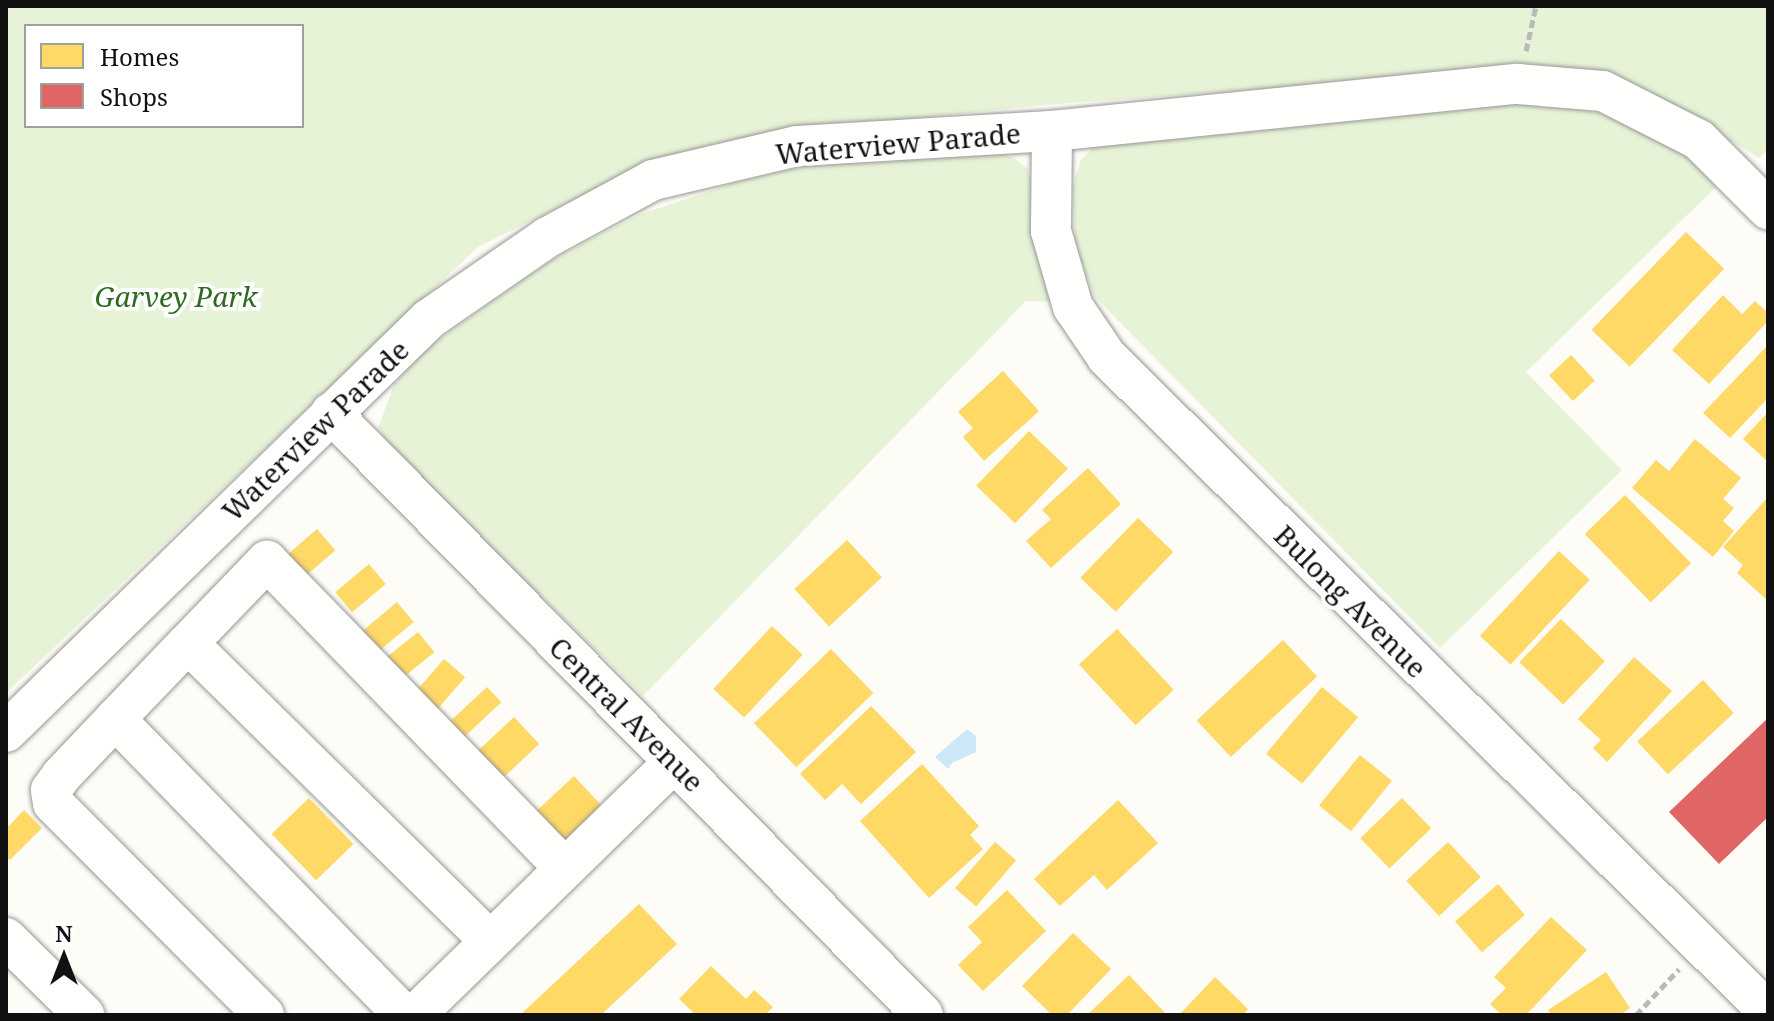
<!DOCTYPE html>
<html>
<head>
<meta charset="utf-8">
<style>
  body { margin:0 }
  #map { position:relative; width:1774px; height:1021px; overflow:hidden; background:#fdfcf7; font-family:"Noto Serif",serif }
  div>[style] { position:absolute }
  .green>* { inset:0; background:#e7f3d7 }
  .water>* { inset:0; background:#cde8f7 }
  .homes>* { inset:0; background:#ffd966; transform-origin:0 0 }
  .shops>* { inset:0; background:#e06666 }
  .path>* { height:5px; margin-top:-2.5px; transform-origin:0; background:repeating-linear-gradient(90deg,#b9b9b8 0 8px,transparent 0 12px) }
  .roads { filter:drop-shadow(0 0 2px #979795) drop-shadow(0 0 2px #979795) }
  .minor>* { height:40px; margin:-20px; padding:0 20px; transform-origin:20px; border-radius:20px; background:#fffffe }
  span { translate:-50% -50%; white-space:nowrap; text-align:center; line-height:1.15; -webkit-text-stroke:8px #fff; paint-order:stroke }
  .street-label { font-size:28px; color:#111 }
  .park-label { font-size:28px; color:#2f6b1f; font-style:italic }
  .frame { position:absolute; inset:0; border:8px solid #111; pointer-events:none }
  .legend { position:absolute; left:24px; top:24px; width:280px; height:104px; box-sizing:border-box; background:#fff; border:2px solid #a0a0a0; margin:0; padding:10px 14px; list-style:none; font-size:24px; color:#111 }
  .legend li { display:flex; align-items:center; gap:16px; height:40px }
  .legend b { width:40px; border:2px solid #a0a0a0 }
  .north { position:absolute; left:24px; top:917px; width:80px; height:80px; -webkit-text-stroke:6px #fff; paint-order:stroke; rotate:0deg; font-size:22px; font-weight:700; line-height:32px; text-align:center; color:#111 }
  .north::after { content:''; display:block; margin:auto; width:28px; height:36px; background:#111; clip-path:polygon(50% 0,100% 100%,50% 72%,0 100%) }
</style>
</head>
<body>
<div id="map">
  <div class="green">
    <div style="clip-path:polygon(evenodd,6px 6px,1768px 6px,1768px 149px,1759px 158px,1649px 91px,1586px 73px,1532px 70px,1054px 104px,782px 132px,606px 184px,478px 247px,6px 693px,6px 6px,26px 26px,302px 26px,302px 126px,26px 126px,26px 26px)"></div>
    <div style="clip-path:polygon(1524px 100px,1596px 112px,1672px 137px,1718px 185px,1526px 372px,1622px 470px,1440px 648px,1095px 297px,1075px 245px,1073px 186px,1081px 160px,1100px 141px)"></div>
    <div style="clip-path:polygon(995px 152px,1014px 158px,1028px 169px,1060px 302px,1026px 301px,643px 696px,392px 449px,378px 428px,394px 385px,421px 352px,553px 259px,641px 214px,734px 183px,804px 166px,927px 154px)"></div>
  </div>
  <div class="water">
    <div style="clip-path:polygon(967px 729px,976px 736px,976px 752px,952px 763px,948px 769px,935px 757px)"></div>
  </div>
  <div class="homes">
    <div style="left:1686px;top:232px;width:53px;height:136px;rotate:44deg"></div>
    <div style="clip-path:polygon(1723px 295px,1742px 314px,1755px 301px,1768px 313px,1768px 321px,1709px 384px,1672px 350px)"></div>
    <div style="clip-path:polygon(1768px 345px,1768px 398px,1730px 438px,1703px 413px)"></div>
    <div style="left:1571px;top:355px;width:35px;height:30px;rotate:47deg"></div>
    <div style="clip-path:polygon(1003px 371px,1039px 411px,984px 461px,963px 437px,973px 428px,958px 412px)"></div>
    <div style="clip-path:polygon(1768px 412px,1768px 462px,1743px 439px)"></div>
    <div style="left:1029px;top:431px;width:54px;height:76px;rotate:44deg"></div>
    <div style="clip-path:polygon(1695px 439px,1741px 478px,1723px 499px,1734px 508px,1723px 521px,1734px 531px,1713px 557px,1632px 488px,1656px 460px,1669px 471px)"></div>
    <div style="clip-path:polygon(1088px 468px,1121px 504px,1051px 568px,1026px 541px,1051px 519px,1042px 510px)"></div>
    <div style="left:1625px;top:495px;width:95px;height:56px;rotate:46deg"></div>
    <div style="clip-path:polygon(1768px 497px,1768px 601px,1737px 573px,1743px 565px,1723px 547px)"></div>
    <div style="left:1138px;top:518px;width:49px;height:83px;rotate:44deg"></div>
    <div style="left:317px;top:529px;width:28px;height:47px;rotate:49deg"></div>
    <div style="left:847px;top:540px;width:51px;height:72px;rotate:47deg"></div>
    <div style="left:1559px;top:551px;width:42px;height:116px;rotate:43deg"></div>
    <div style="left:369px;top:564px;width:26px;height:44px;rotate:50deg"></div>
    <div style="left:397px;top:602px;width:26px;height:45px;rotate:50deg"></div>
    <div style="left:1561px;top:619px;width:61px;height:60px;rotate:44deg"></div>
    <div style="left:772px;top:626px;width:42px;height:86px;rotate:43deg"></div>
    <div style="left:1117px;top:629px;width:83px;height:52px;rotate:47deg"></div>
    <div style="left:418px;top:632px;width:26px;height:45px;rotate:51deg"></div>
    <div style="left:1283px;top:640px;width:50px;height:118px;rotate:47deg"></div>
    <div style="left:831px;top:649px;width:61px;height:107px;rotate:46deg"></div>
    <div style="clip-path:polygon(1634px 657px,1672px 691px,1607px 762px,1593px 748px,1601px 740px,1578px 719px)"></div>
    <div style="left:444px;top:659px;width:28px;height:46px;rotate:41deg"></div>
    <div style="left:1703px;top:680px;width:45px;height:90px;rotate:47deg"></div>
    <div style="left:487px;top:687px;width:21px;height:50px;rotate:47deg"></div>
    <div style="left:1322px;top:687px;width:47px;height:87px;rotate:40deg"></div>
    <div style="clip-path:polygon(871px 706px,916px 752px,861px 804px,842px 784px,825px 800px,800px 774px)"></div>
    <div style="left:514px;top:717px;width:37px;height:53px;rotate:47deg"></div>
    <div style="left:1360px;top:755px;width:41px;height:65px;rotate:39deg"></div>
    <div style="clip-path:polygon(922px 764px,979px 826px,970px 835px,983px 849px,929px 898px,860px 821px)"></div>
    <div style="left:574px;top:776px;width:41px;height:54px;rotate:47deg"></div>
    <div style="left:309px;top:798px;width:64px;height:52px;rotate:46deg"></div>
    <div style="left:1402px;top:798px;width:42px;height:58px;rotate:46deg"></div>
    <div style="clip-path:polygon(1118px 800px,1158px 843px,1107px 890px,1094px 875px,1060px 906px,1034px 879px)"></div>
    <div style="clip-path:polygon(24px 810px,42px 828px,10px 860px,6px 857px,6px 829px)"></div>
    <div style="left:995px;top:842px;width:28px;height:61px;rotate:41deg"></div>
    <div style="left:1448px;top:842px;width:48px;height:57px;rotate:47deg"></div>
    <div style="left:1498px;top:884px;width:41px;height:57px;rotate:49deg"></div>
    <div style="clip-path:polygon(1007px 890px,1046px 931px,983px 991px,958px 965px,982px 942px,968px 927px)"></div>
    <div style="clip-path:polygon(639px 904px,677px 944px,601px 1015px,520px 1015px)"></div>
    <div style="clip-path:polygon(1551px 917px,1587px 950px,1526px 1015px,1502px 1015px,1490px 1004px,1506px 988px,1494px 977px)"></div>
    <div style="clip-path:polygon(1073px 933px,1111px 969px,1067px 1015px,1052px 1015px,1022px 986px)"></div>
    <div style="clip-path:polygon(711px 966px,746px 999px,754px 990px,773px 1007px,765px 1015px,696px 1015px,679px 999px)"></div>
    <div style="clip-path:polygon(1606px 972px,1630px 1008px,1620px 1015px,1551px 1015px,1548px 1010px)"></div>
    <div style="clip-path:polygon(1129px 975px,1167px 1015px,1087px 1015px)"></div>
    <div style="clip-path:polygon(1215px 977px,1248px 1009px,1243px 1015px,1179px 1015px)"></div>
  </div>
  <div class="shops">
    <div style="clip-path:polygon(1768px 718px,1768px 817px,1719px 864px,1669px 812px)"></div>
  </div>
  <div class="path">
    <div style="left:1526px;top:51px;width:46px;rotate:-77.5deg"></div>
    <div style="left:1636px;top:1015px;width:63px;rotate:-46.9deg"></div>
  </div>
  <div class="roads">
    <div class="minor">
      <div style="left:1052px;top:131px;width:100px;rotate:90.6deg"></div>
      <div style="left:1051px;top:231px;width:79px;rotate:73.9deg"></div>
      <div style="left:1073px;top:307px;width:60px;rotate:55.8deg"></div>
      <div style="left:1107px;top:357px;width:930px;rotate:44.7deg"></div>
      <div style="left:331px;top:413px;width:844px;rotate:45.48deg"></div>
      <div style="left:115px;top:719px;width:105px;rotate:-46.2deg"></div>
      <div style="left:6px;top:732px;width:591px;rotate:-44.31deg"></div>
      <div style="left:429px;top:319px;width:145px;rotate:-34.6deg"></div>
      <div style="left:548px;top:237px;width:119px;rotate:-28.5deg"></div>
      <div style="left:653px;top:180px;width:148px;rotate:-13.3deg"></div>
      <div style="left:797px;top:146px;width:255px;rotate:-3.4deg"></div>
      <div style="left:1052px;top:131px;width:468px;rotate:-5.8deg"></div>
      <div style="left:1518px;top:84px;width:85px;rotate:4.7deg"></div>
      <div style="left:1603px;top:91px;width:108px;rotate:27deg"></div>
      <div style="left:1699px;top:140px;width:98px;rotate:45deg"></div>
      <div style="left:6px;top:938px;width:110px;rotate:44.6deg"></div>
      <div style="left:490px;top:941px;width:424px;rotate:-135.4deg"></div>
      <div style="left:188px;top:643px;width:114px;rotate:-46.1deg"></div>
      <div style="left:267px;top:561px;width:428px;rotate:45.9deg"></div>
      <div style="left:264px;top:1015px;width:299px;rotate:-134.9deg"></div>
      <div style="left:53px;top:803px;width:13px;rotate:-99deg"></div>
      <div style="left:51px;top:790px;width:17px;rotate:-54deg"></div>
      <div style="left:61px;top:776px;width:79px;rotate:-46.5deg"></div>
      <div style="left:115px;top:719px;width:414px;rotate:45.7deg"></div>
      <div style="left:415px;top:1015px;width:362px;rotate:-44.3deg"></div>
    </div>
  </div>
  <div class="street-label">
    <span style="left:898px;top:143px;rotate:-5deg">Waterview Parade</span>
    <span style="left:315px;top:430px;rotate:-44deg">Waterview Parade</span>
    <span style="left:1351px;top:601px;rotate:45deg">Bulong Avenue</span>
    <span style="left:627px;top:714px;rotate:45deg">Central Avenue</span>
  </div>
  <div class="park-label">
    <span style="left:176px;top:296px">Garvey Park</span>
  </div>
  <div class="frame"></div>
  <ul class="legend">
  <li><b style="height:22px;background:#ffd966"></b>Homes</li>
  <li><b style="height:22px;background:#e06666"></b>Shops</li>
  </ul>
  <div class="north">N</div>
</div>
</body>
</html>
